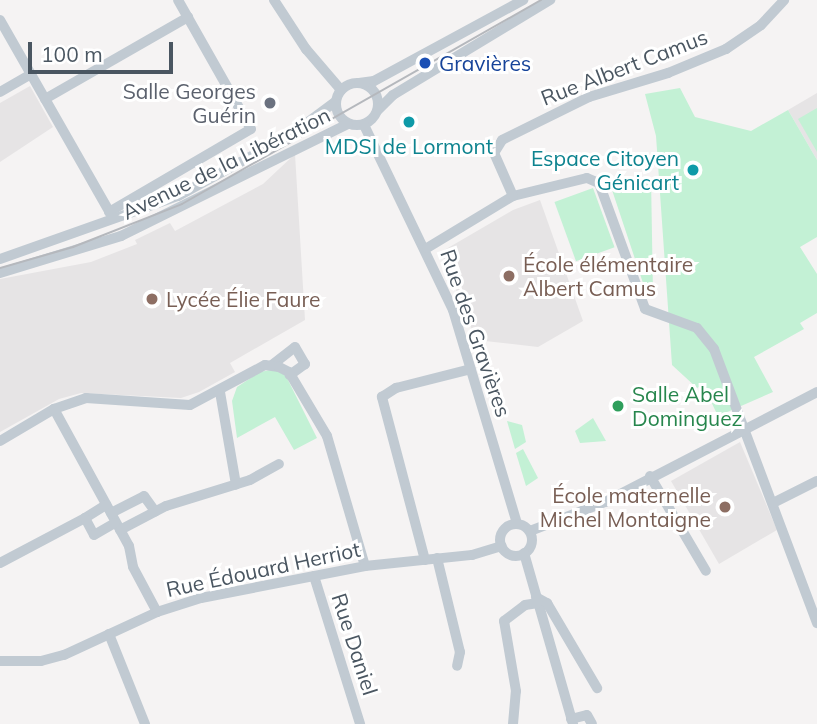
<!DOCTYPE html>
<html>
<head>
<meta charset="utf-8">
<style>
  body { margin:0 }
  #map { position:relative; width:817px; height:724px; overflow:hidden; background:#f5f3f3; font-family:Mulish,sans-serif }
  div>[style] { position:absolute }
  .education>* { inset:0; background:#e6e4e5 }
  .green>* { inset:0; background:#c3f1d5; transform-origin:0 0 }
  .minor>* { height:10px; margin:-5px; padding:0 5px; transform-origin:5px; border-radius:5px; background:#c1cad2 }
  .minor>.ring { margin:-5px; padding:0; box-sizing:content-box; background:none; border:10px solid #c1cad2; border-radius:50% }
  .tram>* { height:2px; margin:-1px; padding:0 1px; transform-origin:1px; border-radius:1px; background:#b5b8bd }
  .dots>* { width:19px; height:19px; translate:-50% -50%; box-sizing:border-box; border:4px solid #fff; border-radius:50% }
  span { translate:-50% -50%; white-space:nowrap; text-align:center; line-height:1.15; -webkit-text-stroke:6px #fff; paint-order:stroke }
  .transit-label { font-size:21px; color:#164399 }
  .left { translate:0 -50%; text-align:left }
  .street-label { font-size:21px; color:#4a5661 }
  .worship-label { font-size:21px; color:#5b616d }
  .right { translate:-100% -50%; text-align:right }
  .culture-label { font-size:21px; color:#0d838f }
  .education-label { font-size:21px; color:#785e54 }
  .leisure-label { font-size:21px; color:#27864d }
  .scale { position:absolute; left:28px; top:42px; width:145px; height:32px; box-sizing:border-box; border:4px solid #4a5661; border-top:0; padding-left:9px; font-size:21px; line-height:24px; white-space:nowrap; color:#4a5661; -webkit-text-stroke:5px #fff; paint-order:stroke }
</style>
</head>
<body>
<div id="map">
  <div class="education">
    <div style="clip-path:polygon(30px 86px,53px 127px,0 162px,0 103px)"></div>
    <div style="clip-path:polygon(817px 93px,817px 160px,788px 110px)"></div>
    <div style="clip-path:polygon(295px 154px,305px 320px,230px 363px,235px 372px,199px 392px,181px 398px,81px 393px,59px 399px,0 432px,0 279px,91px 262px,137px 244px,135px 240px,170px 223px,175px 231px,263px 184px)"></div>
    <div style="clip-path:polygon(540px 200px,583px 321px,538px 347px,476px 340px,441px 252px,513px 210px)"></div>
    <div style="clip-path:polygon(740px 442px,777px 530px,719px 564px,671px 481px)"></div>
  </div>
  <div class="green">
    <div style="clip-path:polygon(680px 88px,695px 117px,751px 131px,788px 110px,817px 160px,817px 237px,800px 247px,817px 274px,817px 313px,800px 323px,804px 329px,754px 357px,773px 392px,718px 416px,703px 385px,697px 388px,672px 365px,656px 136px,645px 94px)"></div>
    <div style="clip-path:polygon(817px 108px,817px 152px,798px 119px)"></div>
    <div style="clip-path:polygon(651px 178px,653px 293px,644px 286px,609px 181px)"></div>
    <div style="left:593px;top:188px;width:63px;height:41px;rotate:70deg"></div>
    <div style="clip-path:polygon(275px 369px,286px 376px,317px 438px,294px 450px,275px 417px,237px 438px,232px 401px,237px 387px,260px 372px)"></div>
    <div style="clip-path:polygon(593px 418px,606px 441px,580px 443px,575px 431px)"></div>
    <div style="clip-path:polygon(507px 421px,522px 425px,526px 442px,515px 449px)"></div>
    <div style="clip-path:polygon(523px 449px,538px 478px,526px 486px,516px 453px)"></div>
  </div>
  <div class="minor">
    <div style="left:274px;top:0;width:59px;rotate:56.9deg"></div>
    <div style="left:306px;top:49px;width:54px;rotate:49.5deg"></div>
    <div style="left:0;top:20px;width:228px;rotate:60.3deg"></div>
    <div class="ring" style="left:336px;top:83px;width:32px;height:32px"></div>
    <div style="left:359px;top:83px;width:15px;rotate:-8deg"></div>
    <div style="left:374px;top:81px;width:170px;rotate:-28.5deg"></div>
    <div style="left:0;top:92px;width:36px;rotate:-30deg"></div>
    <div style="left:45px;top:99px;width:165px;rotate:-29.8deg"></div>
    <div style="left:378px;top:110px;width:21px;rotate:-45deg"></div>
    <div style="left:393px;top:95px;width:184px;rotate:-31.2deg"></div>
    <div style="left:364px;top:125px;width:205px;rotate:64.3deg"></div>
    <div style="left:453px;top:310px;width:223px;rotate:73.3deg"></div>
    <div style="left:513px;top:196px;width:76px;rotate:-13.7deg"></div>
    <div style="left:587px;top:178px;width:13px;rotate:23deg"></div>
    <div style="left:599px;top:183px;width:134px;rotate:69.9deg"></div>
    <div style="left:645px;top:309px;width:55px;rotate:20.1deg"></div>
    <div style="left:697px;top:328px;width:27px;rotate:51deg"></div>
    <div style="left:714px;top:349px;width:293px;rotate:69.4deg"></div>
    <div style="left:109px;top:212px;width:164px;rotate:-30.3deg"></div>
    <div style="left:251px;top:129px;width:148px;rotate:-119.5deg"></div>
    <div style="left:427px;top:248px;width:100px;rotate:-31.2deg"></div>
    <div style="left:513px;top:196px;width:47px;rotate:-113.8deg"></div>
    <div style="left:494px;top:153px;width:15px;rotate:-58deg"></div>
    <div style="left:502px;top:140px;width:97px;rotate:-26.3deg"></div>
    <div style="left:589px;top:97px;width:83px;rotate:-16.9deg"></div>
    <div style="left:668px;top:73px;width:63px;rotate:-22.5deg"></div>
    <div style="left:726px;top:49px;width:42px;rotate:-34.4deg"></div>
    <div style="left:761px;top:25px;width:34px;rotate:-47deg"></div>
    <div style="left:0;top:259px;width:189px;rotate:-19.5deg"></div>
    <div style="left:178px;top:196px;width:130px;rotate:-28.5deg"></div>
    <div style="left:292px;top:134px;width:54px;rotate:-36.7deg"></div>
    <div style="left:0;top:273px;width:127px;rotate:-17deg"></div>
    <div style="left:121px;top:236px;width:253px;rotate:-26.3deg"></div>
    <div style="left:272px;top:365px;width:29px;rotate:-38deg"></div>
    <div style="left:295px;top:347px;width:20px;rotate:60deg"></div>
    <div style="left:305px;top:364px;width:19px;rotate:144deg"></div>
    <div style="left:220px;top:392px;width:94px;rotate:80.2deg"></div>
    <div style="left:54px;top:409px;width:156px;rotate:61.3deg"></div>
    <div style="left:129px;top:546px;width:21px;rotate:79deg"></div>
    <div style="left:133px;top:567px;width:51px;rotate:61.9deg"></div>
    <div style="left:0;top:441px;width:63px;rotate:-30.7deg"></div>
    <div style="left:54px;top:409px;width:34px;rotate:-19deg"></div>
    <div style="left:86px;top:398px;width:104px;rotate:3.9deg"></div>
    <div style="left:190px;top:405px;width:85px;rotate:-28.1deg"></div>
    <div style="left:265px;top:365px;width:14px;rotate:8deg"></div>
    <div style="left:279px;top:367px;width:11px;rotate:27deg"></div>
    <div style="left:289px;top:372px;width:74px;rotate:59.3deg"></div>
    <div style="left:327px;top:436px;width:135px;rotate:73.7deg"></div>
    <div style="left:650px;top:476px;width:110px;rotate:59.5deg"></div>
    <div style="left:773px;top:503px;width:49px;rotate:-26.6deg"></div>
    <div style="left:111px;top:513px;width:37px;rotate:-27deg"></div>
    <div style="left:144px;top:496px;width:19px;rotate:54deg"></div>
    <div style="left:85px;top:518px;width:25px;rotate:-32deg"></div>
    <div class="ring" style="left:500px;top:524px;width:22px;height:22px"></div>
    <div style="left:120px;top:530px;width:52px;rotate:-27.6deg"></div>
    <div style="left:166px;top:506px;width:88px;rotate:-17.2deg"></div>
    <div style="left:250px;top:480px;width:33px;rotate:-29deg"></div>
    <div style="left:530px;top:531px;width:80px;rotate:-21.1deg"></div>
    <div style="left:605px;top:502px;width:239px;rotate:-27.4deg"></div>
    <div style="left:524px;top:553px;width:178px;rotate:74deg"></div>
    <div style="left:437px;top:558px;width:97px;rotate:76.3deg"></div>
    <div style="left:460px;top:652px;width:14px;rotate:102deg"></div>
    <div style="left:425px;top:560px;width:169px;rotate:-104.8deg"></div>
    <div style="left:382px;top:397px;width:17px;rotate:-33deg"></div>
    <div style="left:396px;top:388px;width:77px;rotate:-14.2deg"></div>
    <div style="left:0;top:563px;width:96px;rotate:-27.9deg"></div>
    <div style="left:85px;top:518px;width:19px;rotate:62deg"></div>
    <div style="left:94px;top:535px;width:24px;rotate:-30deg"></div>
    <div style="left:314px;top:576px;width:155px;rotate:72.7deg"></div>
    <div style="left:536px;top:597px;width:13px;rotate:29deg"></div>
    <div style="left:547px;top:603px;width:99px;rotate:59.5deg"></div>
    <div style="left:109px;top:634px;width:97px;rotate:68.2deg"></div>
    <div style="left:0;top:661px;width:41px"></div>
    <div style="left:41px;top:661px;width:24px;rotate:-15deg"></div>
    <div style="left:64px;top:655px;width:102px;rotate:-24.8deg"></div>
    <div style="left:157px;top:612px;width:46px;rotate:-17.7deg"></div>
    <div style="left:201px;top:598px;width:167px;rotate:-11deg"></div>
    <div style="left:365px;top:566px;width:108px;rotate:-5.9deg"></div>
    <div style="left:472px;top:555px;width:31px;rotate:-17deg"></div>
    <div style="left:571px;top:719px;width:16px;rotate:-14deg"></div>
    <div style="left:587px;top:715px;width:10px;rotate:61deg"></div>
    <div style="left:513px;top:724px;width:33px;rotate:-85deg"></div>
    <div style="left:516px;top:691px;width:71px;rotate:-99.7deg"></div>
    <div style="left:504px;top:621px;width:26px;rotate:-37deg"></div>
    <div style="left:525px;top:605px;width:13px;rotate:-9deg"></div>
  </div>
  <div class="tram">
    <div style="left:0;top:268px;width:76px;rotate:-16deg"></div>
    <div style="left:73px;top:247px;width:117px;rotate:-21.5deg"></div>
    <div style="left:182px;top:204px;width:413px;rotate:-29.6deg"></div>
  </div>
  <div class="dots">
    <div style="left:425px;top:63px;background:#1a4fb4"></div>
    <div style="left:270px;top:103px;background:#6b7280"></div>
    <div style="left:409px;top:122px;background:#0f9aa8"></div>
    <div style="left:693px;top:170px;background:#0f9aa8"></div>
    <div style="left:509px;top:276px;background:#8d6e63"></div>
    <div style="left:152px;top:299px;background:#8d6e63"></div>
    <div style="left:618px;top:406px;background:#2e9e5b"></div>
    <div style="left:725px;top:507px;background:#8d6e63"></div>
  </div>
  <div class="transit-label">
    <span class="left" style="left:439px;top:63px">Gravières</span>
  </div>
  <div class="street-label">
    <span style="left:624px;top:67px;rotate:-21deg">Rue Albert Camus</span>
    <span style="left:226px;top:163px;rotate:-26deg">Avenue de la Libération</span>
    <span style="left:476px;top:333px;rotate:71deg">Rue des Gravières</span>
    <span style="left:263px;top:569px;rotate:-12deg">Rue Édouard Herriot</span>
    <span style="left:355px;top:644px;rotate:72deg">Rue Daniel</span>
  </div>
  <div class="worship-label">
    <span class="right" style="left:256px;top:103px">Salle Georges<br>Guérin</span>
  </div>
  <div class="culture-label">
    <span style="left:409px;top:146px">MDSI de Lormont</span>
    <span class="right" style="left:679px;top:170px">Espace Citoyen<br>Génicart</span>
  </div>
  <div class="education-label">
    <span class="left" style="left:523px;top:276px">École élémentaire<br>Albert Camus</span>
    <span class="left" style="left:166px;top:299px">Lycée Élie Faure</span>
    <span class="right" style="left:711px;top:507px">École maternelle<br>Michel Montaigne</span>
  </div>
  <div class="leisure-label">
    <span class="left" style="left:632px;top:406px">Salle Abel<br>Dominguez</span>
  </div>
  <div class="scale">100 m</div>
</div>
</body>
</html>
